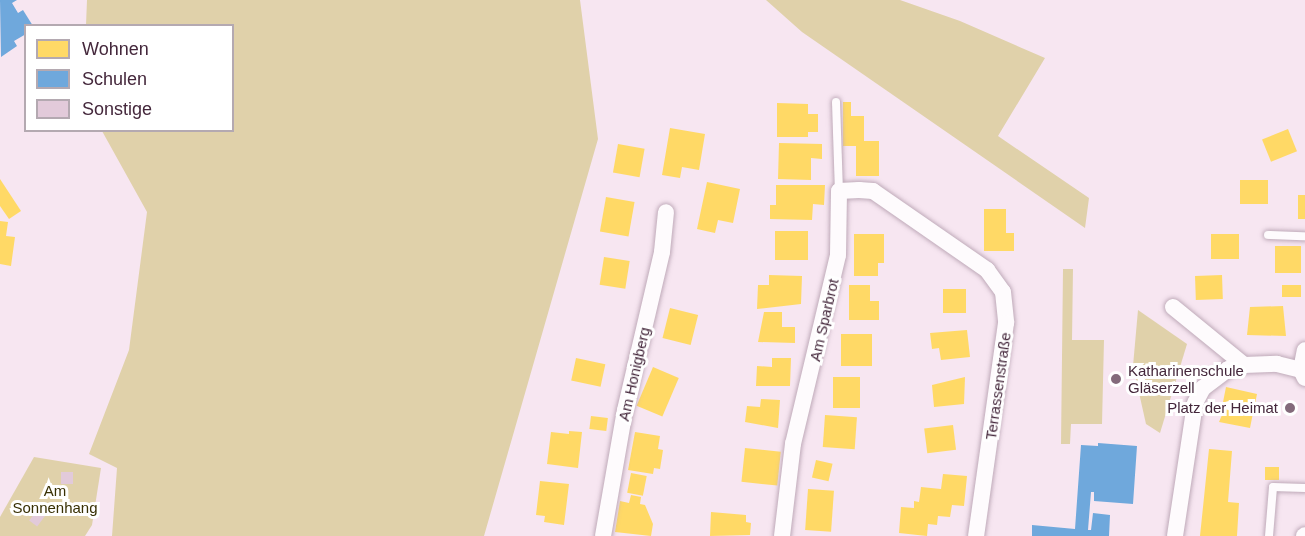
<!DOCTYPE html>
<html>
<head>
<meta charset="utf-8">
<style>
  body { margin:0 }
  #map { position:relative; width:1305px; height:536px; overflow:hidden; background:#f7e6f1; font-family:Helvetica,sans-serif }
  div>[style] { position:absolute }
  .green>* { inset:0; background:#e0d1aa }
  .homes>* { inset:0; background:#ffd966; transform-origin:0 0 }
  .schools>* { inset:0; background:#6fa8dc }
  .building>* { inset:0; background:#e2cada; transform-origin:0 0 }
  .roads { filter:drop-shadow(0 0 2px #bfaab9) drop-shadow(0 0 2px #bfaab9) }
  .service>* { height:8px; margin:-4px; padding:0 4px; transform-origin:4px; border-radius:4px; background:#fefbfd }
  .minor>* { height:16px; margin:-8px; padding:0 8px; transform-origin:8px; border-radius:8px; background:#fefbfd }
  .dots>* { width:16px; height:16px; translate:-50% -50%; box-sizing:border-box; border:3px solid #fff; border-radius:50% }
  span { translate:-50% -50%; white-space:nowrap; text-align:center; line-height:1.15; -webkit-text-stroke:6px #fff; paint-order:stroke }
  .street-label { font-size:15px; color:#44273b }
  .poi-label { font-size:15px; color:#44273b }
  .left { translate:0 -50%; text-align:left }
  .right { translate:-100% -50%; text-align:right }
  .park-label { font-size:15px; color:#383004 }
  .legend { position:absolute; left:24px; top:24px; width:210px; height:108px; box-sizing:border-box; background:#fff; border:2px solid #b4a9b1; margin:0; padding:8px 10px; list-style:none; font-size:18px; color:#44273b }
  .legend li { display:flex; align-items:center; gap:12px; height:30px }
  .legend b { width:30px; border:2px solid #b4a9b1 }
</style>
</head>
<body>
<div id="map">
  <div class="green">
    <div style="clip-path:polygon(87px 0,580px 0,598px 139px,484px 536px,112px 536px,117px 468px,89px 454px,129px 350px,147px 212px,102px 131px,232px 130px,232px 26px,86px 25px)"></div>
    <div style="clip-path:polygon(766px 0,900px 0,960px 21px,1045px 58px,998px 136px,1089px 198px,1085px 228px,802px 32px)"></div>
    <div style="clip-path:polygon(1063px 269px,1073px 269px,1072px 340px,1104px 340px,1102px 424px,1071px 424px,1070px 444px,1061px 444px)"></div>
    <div style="clip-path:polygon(1138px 310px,1187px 344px,1160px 433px,1146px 424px,1133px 366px)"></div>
    <div style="clip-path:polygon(34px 457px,101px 468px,92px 525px,85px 536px,0 536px,0 517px)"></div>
  </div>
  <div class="homes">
    <div style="clip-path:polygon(843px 102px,851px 102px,851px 116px,864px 116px,864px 141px,879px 141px,879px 176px,856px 176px,856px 146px,843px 146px)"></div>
    <div style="clip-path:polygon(777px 103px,808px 104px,808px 114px,818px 114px,818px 132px,808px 132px,808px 137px,777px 137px)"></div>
    <div style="clip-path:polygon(670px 128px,705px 134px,699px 170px,682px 167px,680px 178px,662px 175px)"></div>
    <div style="left:1288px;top:129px;width:24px;height:28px;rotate:68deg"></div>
    <div style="clip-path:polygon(779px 143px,822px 144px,822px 159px,811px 158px,811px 180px,778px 179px)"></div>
    <div style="left:618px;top:144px;width:27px;height:29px;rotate:10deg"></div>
    <div style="clip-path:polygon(0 179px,21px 211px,9px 219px,0 206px)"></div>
    <div style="left:1268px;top:180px;width:24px;height:28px;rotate:90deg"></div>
    <div style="clip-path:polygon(707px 182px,740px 189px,733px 223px,718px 220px,715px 233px,697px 229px)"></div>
    <div style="clip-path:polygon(776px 185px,825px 185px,824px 205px,813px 204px,812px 220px,770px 219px,770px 205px,776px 205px)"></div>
    <div style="left:1305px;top:195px;width:24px;height:7px;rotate:90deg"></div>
    <div style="left:606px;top:197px;width:29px;height:35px;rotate:10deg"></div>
    <div style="clip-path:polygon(984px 209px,1006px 209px,1006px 233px,1014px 233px,1014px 251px,984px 251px)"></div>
    <div style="clip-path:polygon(0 221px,8px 222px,6px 236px,15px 237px,11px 266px,0 264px)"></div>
    <div style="left:775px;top:231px;width:33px;height:29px"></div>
    <div style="clip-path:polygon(854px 234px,884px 234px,884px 263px,878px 263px,878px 276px,854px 276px)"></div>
    <div style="left:1211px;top:234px;width:28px;height:25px"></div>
    <div style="left:1275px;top:246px;width:26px;height:27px"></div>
    <div style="left:604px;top:257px;width:26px;height:28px;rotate:9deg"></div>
    <div style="clip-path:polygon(769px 275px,802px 276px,801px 304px,757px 309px,758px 285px,769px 285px)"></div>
    <div style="left:1222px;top:275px;width:24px;height:27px;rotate:88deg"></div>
    <div style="clip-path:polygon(849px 285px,870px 285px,870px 301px,879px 301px,879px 320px,849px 320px)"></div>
    <div style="left:1282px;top:285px;width:19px;height:12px"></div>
    <div style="left:943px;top:289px;width:23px;height:24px"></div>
    <div style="clip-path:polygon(1283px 306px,1286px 336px,1247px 335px,1250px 307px)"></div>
    <div style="left:670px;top:308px;width:29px;height:31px;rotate:14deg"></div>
    <div style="clip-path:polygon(764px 312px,782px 312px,782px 327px,795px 327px,795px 343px,758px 342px)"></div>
    <div style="clip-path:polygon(967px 330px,970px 357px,941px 360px,939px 348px,932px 349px,930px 333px)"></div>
    <div style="left:841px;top:334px;width:31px;height:32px"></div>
    <div style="left:576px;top:358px;width:30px;height:23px;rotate:12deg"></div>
    <div style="clip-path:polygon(772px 358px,791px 358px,790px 386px,756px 386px,757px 366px,772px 367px)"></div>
    <div style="left:653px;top:367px;width:28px;height:42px;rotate:23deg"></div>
    <div style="left:833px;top:377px;width:27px;height:31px"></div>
    <div style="clip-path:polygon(965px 377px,964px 404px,934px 407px,932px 385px)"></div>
    <div style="clip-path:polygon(1226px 387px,1257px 394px,1254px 409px,1250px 408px,1249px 413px,1253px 413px,1250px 428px,1219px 422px,1227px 403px,1223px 402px)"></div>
    <div style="clip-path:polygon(761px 399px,780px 400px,778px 428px,745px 422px,747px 406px,760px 407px)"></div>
    <div style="left:825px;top:415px;width:32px;height:32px;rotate:4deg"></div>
    <div style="left:591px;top:416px;width:17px;height:13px;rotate:7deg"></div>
    <div style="left:953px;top:425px;width:25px;height:29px;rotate:83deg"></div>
    <div style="clip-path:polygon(569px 431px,582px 432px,578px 468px,547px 464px,551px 432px,569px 434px)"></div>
    <div style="clip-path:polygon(635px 432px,660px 436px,658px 449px,663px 450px,660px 469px,654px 468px,653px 474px,628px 470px)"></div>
    <div style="left:745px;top:448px;width:36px;height:34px;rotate:6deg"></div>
    <div style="clip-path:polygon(1209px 449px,1232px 451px,1228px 502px,1239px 503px,1237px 536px,1200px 536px)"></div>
    <div style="left:816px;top:460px;width:17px;height:18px;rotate:13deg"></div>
    <div style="left:1265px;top:467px;width:14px;height:13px"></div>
    <div style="left:631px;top:473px;width:16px;height:20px;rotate:11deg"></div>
    <div style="clip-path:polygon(943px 474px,967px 476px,964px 506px,952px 505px,950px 517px,938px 516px,937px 525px,928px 524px,927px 536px,899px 533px,901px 507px,914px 508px,914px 501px,919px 502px,921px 487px,941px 489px)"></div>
    <div style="clip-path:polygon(540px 481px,569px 484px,564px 525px,544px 522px,545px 516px,536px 515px)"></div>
    <div style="left:808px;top:489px;width:26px;height:41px;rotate:4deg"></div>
    <div style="clip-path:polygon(631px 495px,641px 497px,640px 504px,645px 505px,653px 524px,651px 536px,615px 532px,620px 501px,629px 503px)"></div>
    <div style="clip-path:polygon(711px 512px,746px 515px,746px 522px,751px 523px,750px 535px,710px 536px)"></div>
  </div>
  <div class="schools">
    <div style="clip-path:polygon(0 0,17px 0,12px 3px,18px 13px,23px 10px,33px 26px,26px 26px,26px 34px,14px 41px,17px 46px,1px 57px)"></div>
    <div style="clip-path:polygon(1098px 443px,1137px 446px,1133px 504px,1094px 501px,1094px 492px,1091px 492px,1088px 530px,1091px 530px,1093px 513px,1110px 515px,1109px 536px,1032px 536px,1032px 525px,1075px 529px,1081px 445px,1098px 446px)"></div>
  </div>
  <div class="building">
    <div style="left:61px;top:472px;width:12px;height:12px"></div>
    <div style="left:37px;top:510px;width:10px;height:13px;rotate:37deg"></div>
  </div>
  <div class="roads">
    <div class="service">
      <div style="left:836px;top:102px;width:89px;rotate:88.1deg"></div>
      <div style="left:1268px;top:235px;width:37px;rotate:2deg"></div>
      <div style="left:1269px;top:536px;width:49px;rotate:-85.3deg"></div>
      <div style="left:1273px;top:487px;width:32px;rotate:2deg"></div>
    </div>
    <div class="minor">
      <div style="left:1173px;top:307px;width:92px;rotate:39.2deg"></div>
      <div style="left:1305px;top:378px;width:9px;rotate:-117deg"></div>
      <div style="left:1301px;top:370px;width:20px;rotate:-79deg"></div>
      <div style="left:603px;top:536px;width:128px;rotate:-80.1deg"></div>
      <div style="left:625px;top:410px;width:162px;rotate:-76.8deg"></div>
      <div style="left:662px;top:252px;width:40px;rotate:-84.3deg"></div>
      <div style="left:782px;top:536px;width:93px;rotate:-83.2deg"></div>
      <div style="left:793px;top:444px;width:194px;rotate:-76.6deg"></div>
      <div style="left:838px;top:255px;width:64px;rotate:-89.1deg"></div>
      <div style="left:839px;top:191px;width:20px;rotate:-3deg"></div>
      <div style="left:859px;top:190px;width:14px;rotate:4deg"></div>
      <div style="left:873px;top:191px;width:139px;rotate:34.7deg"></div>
      <div style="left:987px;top:270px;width:27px;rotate:54deg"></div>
      <div style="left:1003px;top:292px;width:31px;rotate:84deg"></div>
      <div style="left:1006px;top:323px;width:215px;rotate:98deg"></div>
      <div style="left:1175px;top:536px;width:134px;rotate:-81.4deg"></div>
      <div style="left:1195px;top:403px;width:17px;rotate:-62deg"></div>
      <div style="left:1203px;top:388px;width:31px;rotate:-37deg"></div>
      <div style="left:1228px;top:369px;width:16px;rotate:-14deg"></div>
      <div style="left:1244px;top:365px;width:33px;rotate:-2deg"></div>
      <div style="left:1277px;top:364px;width:25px;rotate:14deg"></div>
      <div style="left:1304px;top:536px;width:1px;rotate:-45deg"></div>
    </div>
  </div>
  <div class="dots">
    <div style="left:1116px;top:379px;background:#836a7b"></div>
    <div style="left:1290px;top:408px;background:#836a7b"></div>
  </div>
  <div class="street-label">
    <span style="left:824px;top:320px;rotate:-77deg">Am Sparbrot</span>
    <span style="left:634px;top:374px;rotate:-77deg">Am Honigberg</span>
    <span style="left:998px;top:386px;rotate:-82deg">Terrassenstraße</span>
  </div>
  <div class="poi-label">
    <span class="left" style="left:1128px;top:379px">Katharinenschule<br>Gläserzell</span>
    <span class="right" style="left:1278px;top:408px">Platz der Heimat</span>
  </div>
  <div class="park-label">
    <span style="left:55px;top:499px">Am<br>Sonnenhang</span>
  </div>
  <ul class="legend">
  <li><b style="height:16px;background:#ffd966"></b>Wohnen</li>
  <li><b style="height:16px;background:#6fa8dc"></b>Schulen</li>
  <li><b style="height:16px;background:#e2cada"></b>Sonstige</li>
  </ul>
</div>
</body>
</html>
